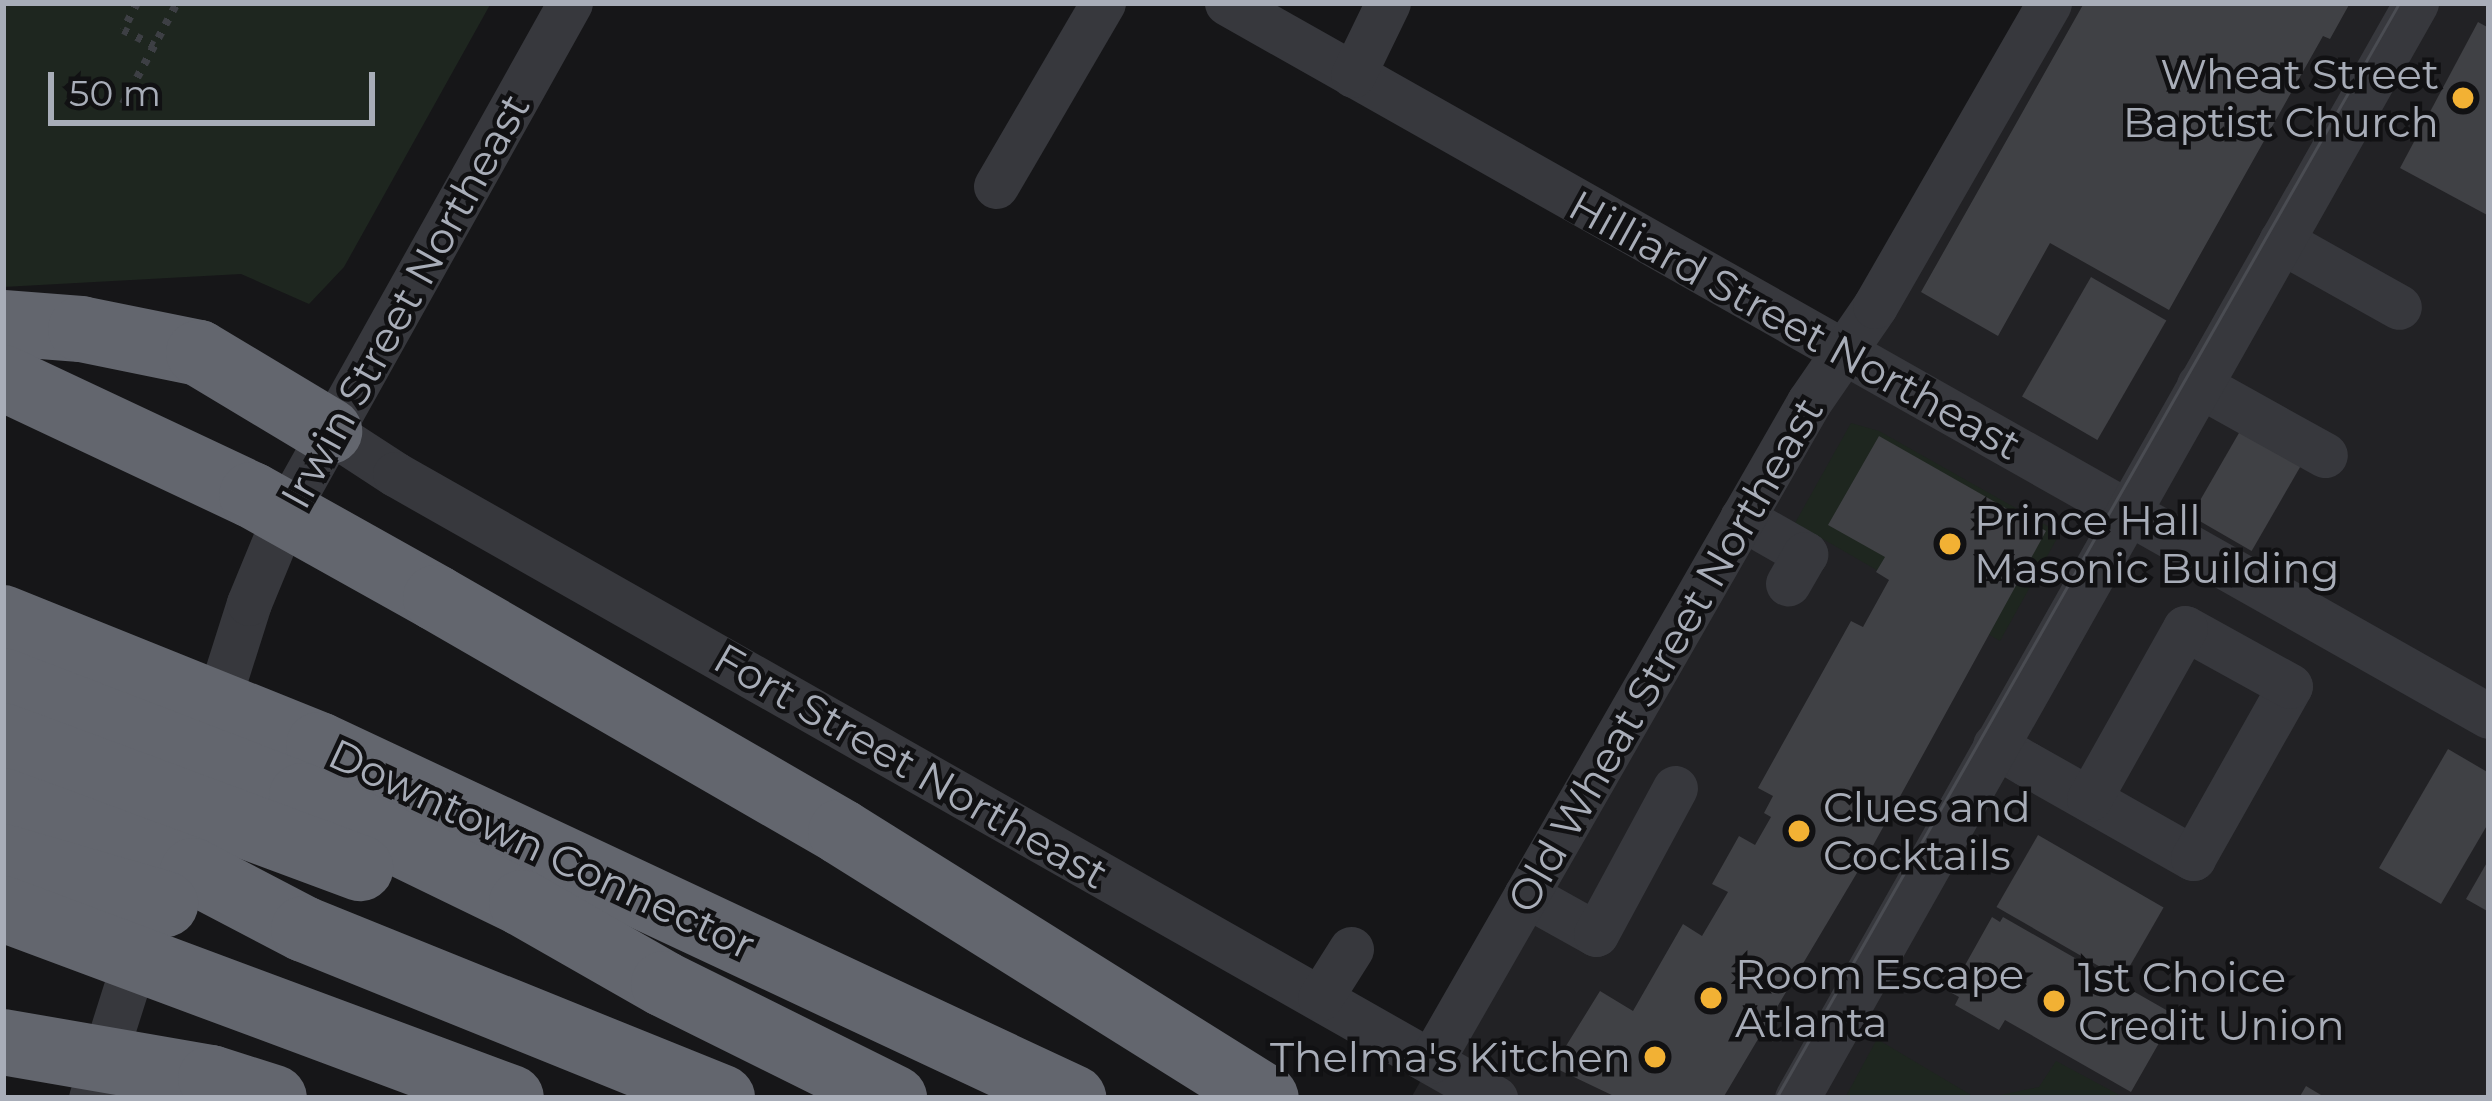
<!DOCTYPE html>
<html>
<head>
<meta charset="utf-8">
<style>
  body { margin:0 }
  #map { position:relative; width:2492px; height:1101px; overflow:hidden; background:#161618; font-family:Montserrat,sans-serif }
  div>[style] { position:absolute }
  .built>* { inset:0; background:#222225 }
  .green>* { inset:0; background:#1e261f }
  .building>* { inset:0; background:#404145; transform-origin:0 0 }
  .path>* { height:8px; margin-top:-4px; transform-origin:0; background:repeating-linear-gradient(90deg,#3d3f44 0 6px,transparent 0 15px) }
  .minor>* { height:45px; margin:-22.5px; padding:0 22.5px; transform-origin:22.5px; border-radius:22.5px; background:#37383d }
  .highway>* { height:66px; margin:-33px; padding:0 33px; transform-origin:33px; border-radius:33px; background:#63666e }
  .tram>* { height:3px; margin:-1.5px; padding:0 1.5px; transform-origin:1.5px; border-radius:1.5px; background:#4a4c52 }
  .dots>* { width:33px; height:33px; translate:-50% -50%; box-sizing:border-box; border:6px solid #111113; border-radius:50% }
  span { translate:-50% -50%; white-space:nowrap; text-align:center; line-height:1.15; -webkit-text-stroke:9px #111113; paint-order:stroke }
  .poi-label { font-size:42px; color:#a8adb8 }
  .right { translate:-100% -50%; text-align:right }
  .left { translate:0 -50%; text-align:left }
  .street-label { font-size:42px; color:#a8adb8 }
  .frame { position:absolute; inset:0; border:6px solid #a8adb8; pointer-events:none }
  .scale { position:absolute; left:48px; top:72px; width:327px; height:54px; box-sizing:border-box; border:6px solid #a8adb8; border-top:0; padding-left:15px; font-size:36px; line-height:42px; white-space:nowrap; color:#a8adb8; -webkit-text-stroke:9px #111113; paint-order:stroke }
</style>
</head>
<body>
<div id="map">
  <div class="built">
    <div style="clip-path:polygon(2031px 3px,2489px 3px,2489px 1098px,1411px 1098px)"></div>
  </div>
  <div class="green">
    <div style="clip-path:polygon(3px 3px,491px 3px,344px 267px,309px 304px,241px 274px,3px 287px)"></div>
    <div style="clip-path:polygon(1851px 423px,1879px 431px,2060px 533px,2000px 641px,1795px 523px)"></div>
    <div style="clip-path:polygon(1877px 1039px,1976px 1098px,1845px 1098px)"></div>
    <div style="clip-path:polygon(2056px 1061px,2125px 1098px,1986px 1098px,2039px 1087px)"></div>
  </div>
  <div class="building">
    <div style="clip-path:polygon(2084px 3px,2350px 3px,2330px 39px,2323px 36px,2169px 310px,2050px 243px,1998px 336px,1921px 292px)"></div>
    <div style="clip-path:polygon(2478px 22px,2489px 28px,2489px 216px,2400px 168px)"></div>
    <div style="left:2091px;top:277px;width:87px;height:138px;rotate:30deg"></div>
    <div style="left:2243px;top:426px;width:70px;height:104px;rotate:30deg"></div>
    <div style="clip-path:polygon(1879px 436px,2046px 531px,1870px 851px,1723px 1098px,1618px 1098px,1553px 1067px,1600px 991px,1633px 1011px,1683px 924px,1702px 936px,1728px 892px,1712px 884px,1739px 836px,1755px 845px,1771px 817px,1764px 813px,1773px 796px,1758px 788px,1851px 621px,1863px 627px,1889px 580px,1876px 572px,1885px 557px,1828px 525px)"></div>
    <div style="clip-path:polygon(2448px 749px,2489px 773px,2489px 822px,2441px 904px,2379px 868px)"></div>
    <div style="left:2038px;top:835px;width:145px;height:83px;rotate:30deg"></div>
    <div style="clip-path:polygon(2489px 859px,2489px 912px,2466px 899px)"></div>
    <div style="clip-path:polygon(1992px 917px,2000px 922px,2003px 917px,2175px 1015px,2131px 1092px,2005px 1020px,1999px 1030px,1955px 1005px,1959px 997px,1950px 992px)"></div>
    <div style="clip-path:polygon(2306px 1086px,2326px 1098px,2299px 1098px)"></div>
  </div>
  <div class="path">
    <div style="left:137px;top:3px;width:30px;rotate:117deg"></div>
    <div style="left:123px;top:30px;width:35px;rotate:27deg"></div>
    <div style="left:123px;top:104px;width:115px;rotate:-61.9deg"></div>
  </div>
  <div class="minor">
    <div style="left:1227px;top:3px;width:1449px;rotate:29.47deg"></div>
    <div style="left:1353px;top:75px;width:80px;rotate:-64.1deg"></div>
    <div style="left:996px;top:186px;width:212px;rotate:-59.7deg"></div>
    <div style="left:2281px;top:241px;width:135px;rotate:29.2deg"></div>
    <div style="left:2199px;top:385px;width:144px;rotate:29.1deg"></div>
    <div style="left:329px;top:431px;width:79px;rotate:33.1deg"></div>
    <div style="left:395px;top:474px;width:1265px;rotate:29.57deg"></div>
    <div style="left:1742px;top:518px;width:73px;rotate:29.7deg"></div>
    <div style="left:1805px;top:554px;width:34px;rotate:120deg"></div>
    <div style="left:209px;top:729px;width:132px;rotate:-72.4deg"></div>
    <div style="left:249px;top:603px;width:105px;rotate:-67.6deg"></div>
    <div style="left:289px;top:506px;width:576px;rotate:-60.81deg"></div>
    <div style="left:1995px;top:745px;width:37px;rotate:31deg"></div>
    <div style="left:2027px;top:764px;width:191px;rotate:29.5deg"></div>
    <div style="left:2193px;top:858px;width:197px;rotate:-60.6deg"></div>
    <div style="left:2290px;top:686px;width:120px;rotate:-151.1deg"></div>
    <div style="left:2185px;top:628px;width:196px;rotate:119.3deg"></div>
    <div style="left:1526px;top:895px;width:80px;rotate:29.1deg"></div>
    <div style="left:1596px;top:934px;width:166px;rotate:-61.6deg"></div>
    <div style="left:1320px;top:998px;width:58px;rotate:-57.7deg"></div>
    <div style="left:1431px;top:1061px;width:760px;rotate:-60.16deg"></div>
    <div style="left:1809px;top:402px;width:116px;rotate:-55.5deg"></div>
    <div style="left:1875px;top:306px;width:349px;rotate:-60.1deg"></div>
    <div style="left:91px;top:1098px;width:172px;rotate:-72.4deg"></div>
    <div style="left:1797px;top:1098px;width:1258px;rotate:-60.52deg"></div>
  </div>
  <div class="highway">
    <div style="left:3px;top:323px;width:78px;rotate:4.4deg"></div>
    <div style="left:81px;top:329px;width:120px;rotate:11.5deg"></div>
    <div style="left:199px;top:353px;width:152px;rotate:31deg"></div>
    <div style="left:3px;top:378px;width:275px;rotate:25.2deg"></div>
    <div style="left:252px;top:495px;width:211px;rotate:29.2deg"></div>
    <div style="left:436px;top:598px;width:468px;rotate:30deg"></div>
    <div style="left:841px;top:832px;width:501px;rotate:32.04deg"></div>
    <div style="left:3px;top:618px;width:341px;rotate:21.9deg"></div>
    <div style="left:319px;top:745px;width:833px;rotate:25.09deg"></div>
    <div style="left:3px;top:681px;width:320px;rotate:21deg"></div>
    <div style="left:302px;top:796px;width:245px;rotate:25.9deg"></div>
    <div style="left:522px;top:903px;width:163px;rotate:29.7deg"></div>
    <div style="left:664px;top:984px;width:257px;rotate:26.4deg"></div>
    <div style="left:3px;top:736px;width:381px;rotate:20.3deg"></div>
    <div style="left:3px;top:801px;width:202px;rotate:20.2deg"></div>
    <div style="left:193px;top:871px;width:125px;rotate:27.6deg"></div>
    <div style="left:304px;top:929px;width:451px;rotate:22deg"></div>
    <div style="left:3px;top:857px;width:169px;rotate:16.2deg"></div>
    <div style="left:3px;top:909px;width:542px;rotate:20.41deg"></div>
    <div style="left:3px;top:1042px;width:211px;rotate:9.8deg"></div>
    <div style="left:211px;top:1078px;width:66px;rotate:17.6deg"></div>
  </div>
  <div class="tram">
    <div style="left:1776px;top:1098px;width:1260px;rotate:-60.36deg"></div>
  </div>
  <div class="dots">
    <div style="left:2463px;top:98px;background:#f2b134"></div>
    <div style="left:1950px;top:544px;background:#f2b134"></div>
    <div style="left:1799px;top:831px;background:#f2b134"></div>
    <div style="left:1711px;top:998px;background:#f2b134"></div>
    <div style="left:2054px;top:1001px;background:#f2b134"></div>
    <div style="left:1655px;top:1057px;background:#f2b134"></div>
  </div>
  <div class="poi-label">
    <span class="right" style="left:2439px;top:98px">Wheat Street<br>Baptist Church</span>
    <span class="left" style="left:1974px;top:544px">Prince Hall<br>Masonic Building</span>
    <span class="left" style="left:1823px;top:831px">Clues and<br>Cocktails</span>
    <span class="left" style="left:1735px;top:998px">Room Escape<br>Atlanta</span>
    <span class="left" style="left:2078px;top:1001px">1st Choice<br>Credit Union</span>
    <span class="right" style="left:1631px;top:1057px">Thelma's Kitchen</span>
  </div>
  <div class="street-label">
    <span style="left:405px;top:301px;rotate:-61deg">Irwin Street Northeast</span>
    <span style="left:1795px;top:325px;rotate:29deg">Hilliard Street Northeast</span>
    <span style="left:1665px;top:655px;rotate:-60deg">Old Wheat Street Northeast</span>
    <span style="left:911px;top:766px;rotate:30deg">Fort Street Northeast</span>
    <span style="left:542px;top:849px;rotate:25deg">Downtown Connector</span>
  </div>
  <div class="frame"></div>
  <div class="scale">50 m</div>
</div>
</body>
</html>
